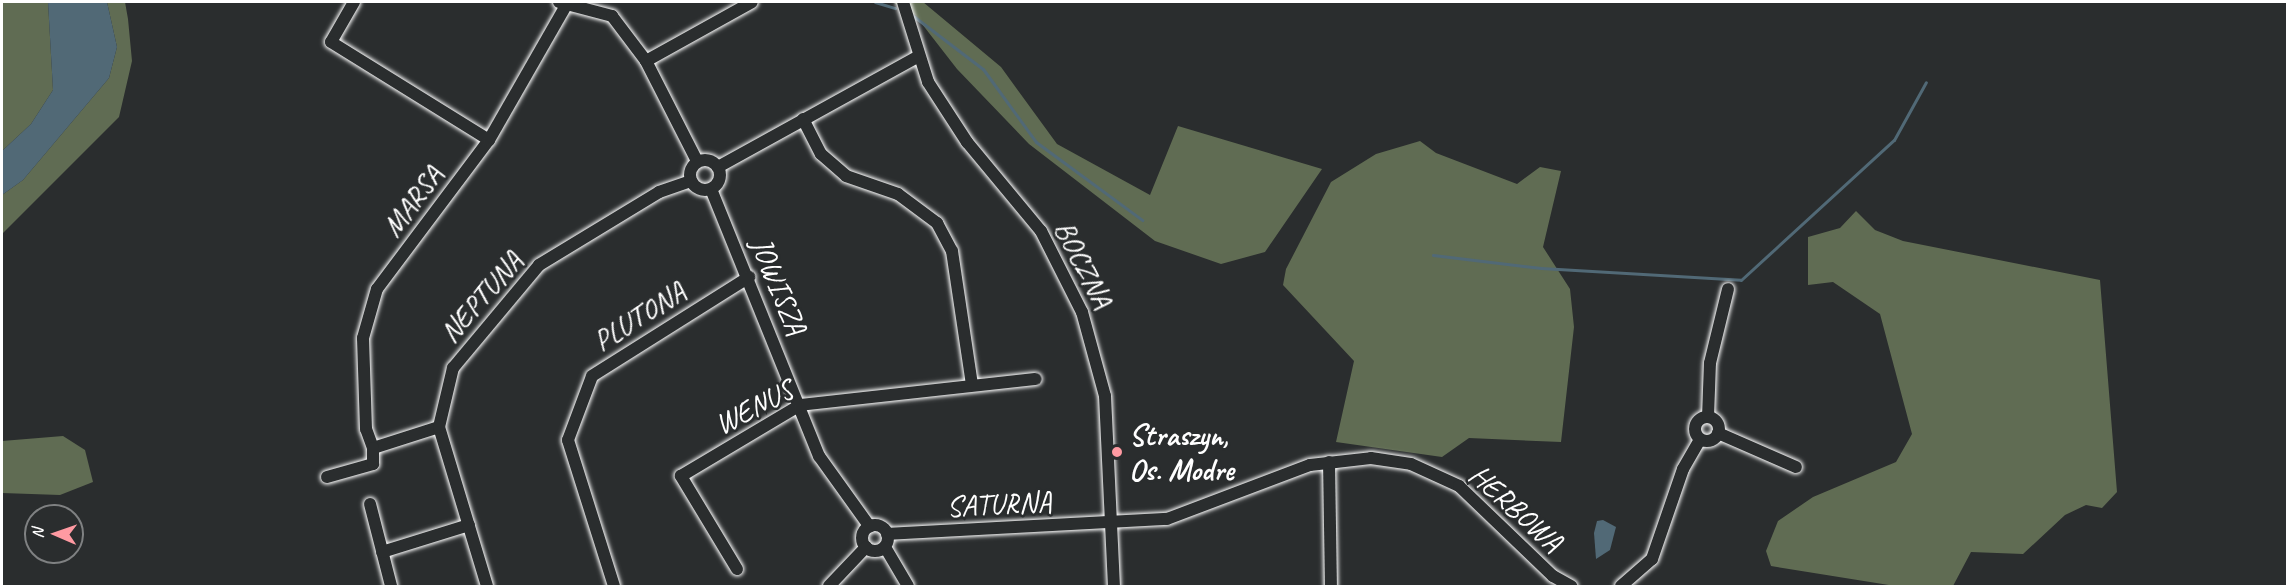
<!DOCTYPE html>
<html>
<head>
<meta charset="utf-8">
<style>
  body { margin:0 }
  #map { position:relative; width:2289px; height:588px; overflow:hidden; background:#2a2d2e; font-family:Caveat,sans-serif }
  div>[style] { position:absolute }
  .green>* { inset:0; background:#606c53 }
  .water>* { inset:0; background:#516976 }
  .stream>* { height:3px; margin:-1.5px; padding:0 1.5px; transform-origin:1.5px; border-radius:1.5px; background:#516976 }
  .roads { filter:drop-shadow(0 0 2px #fff) drop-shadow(0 0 2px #fff) }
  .minor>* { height:12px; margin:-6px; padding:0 6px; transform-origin:6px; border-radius:6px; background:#2a2d2e }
  .minor>.ring { margin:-6px; padding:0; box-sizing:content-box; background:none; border:12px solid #2a2d2e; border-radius:50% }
  .dots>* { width:16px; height:16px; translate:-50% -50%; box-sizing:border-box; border:3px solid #2a2d2e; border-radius:50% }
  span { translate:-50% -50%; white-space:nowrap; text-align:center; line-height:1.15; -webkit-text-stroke:5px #2a2d2e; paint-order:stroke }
  .street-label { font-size:30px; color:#fff }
  .poi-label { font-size:30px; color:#fff; font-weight:700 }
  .left { translate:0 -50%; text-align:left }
  .frame { position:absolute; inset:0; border:3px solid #fff; pointer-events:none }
  .north { position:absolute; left:24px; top:504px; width:60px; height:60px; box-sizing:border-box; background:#2a2d2e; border:2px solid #7f8182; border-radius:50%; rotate:272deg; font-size:16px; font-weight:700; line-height:24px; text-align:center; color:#fff }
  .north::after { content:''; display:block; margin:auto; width:21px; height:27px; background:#ff9aa2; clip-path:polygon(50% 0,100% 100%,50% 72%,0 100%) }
</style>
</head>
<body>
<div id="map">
  <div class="green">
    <div style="clip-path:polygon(2px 2px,48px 2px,53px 90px,31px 124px,2px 151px)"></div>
    <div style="clip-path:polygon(107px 2px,125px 2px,128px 19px,132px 61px,119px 117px,2px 234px,2px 195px,23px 180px,109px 78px,117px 47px)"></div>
    <div style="clip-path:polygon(892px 2px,923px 2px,1001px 67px,1057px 144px,1150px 195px,1178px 126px,1322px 169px,1265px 252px,1221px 264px,1155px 241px,1029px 144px,957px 69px,915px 15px)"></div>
    <div style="clip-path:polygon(1420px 141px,1436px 153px,1517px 184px,1540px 167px,1561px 171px,1543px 247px,1570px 289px,1574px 327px,1561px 442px,1469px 438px,1442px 457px,1336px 442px,1354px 361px,1283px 285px,1286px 269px,1331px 182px,1376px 154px)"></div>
    <div style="clip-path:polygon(1856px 211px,1875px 230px,1903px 241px,2100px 280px,2117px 492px,2102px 508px,2086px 505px,2065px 515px,2023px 554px,1971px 552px,1953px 586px,1895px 586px,1771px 566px,1766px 551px,1778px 521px,1813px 497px,1896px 462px,1912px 434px,1880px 314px,1833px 282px,1808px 285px,1808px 237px,1840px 228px)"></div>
    <div style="clip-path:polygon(63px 436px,85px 450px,93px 482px,60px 495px,2px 493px,2px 441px)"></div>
  </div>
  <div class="water">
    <div style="clip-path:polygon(48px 2px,107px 2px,117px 47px,109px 78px,23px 180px,2px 195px,2px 151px,31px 124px,53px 90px)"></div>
    <div style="clip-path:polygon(1603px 520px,1616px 527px,1610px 550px,1596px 559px,1594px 533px,1597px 521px)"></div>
  </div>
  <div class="stream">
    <div style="left:875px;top:2px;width:21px;rotate:17deg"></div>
    <div style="left:912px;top:15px;width:89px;rotate:37.3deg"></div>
    <div style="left:983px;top:69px;width:90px;rotate:54deg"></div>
    <div style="left:1036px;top:142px;width:132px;rotate:36.3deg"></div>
    <div style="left:1433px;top:255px;width:109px;rotate:6.9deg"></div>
    <div style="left:1541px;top:268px;width:200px;rotate:3.4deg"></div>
    <div style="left:1741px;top:280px;width:207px;rotate:-42.5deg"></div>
    <div style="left:1894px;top:140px;width:66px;rotate:-61.1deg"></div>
  </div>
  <div class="roads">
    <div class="minor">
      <div style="left:354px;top:2px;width:46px;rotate:119.9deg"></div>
      <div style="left:331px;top:42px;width:186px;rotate:31.8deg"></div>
      <div style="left:559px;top:2px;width:55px;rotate:14.8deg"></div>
      <div style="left:612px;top:16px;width:56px;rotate:52.9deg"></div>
      <div style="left:646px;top:61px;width:112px;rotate:63deg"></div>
      <div style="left:903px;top:2px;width:84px;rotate:72.6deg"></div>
      <div style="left:928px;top:82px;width:72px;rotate:57deg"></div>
      <div style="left:967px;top:142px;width:116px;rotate:50.3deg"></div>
      <div style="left:1041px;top:231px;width:91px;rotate:63.2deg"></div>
      <div style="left:1082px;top:312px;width:87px;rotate:74.7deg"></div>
      <div style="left:1105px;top:396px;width:190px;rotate:87.3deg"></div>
      <div style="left:646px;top:61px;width:121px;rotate:-29.1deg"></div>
      <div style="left:803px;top:119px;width:39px;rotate:63deg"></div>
      <div style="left:821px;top:154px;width:33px;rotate:41deg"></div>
      <div style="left:846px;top:176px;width:55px;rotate:19.1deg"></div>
      <div style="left:898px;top:194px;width:49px;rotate:36.6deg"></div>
      <div style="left:937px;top:223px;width:32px;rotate:62deg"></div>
      <div style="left:952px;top:251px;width:135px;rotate:81.5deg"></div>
      <div class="ring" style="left:690px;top:160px;width:18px;height:18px"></div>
      <div style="left:718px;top:167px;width:227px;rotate:-28.9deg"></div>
      <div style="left:711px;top:189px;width:288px;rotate:68deg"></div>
      <div style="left:819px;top:456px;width:87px;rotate:54.3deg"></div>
      <div class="ring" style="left:1695px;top:417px;width:12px;height:12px"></div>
      <div style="left:1708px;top:417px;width:54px;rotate:-87.9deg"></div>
      <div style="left:1710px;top:363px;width:76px;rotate:-76.3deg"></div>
      <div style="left:439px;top:427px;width:69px;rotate:162.3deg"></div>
      <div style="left:373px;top:448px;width:20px;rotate:-110deg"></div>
      <div style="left:366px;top:429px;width:91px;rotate:-91.9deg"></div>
      <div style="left:363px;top:338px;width:51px;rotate:-74.1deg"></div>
      <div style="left:377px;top:289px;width:186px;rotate:-53.1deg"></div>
      <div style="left:489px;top:140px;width:159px;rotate:-60.2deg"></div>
      <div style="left:1718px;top:433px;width:85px;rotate:23.6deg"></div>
      <div style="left:1329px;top:462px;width:124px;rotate:89.1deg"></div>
      <div style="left:327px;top:477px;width:48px;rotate:-15.8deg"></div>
      <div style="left:373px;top:464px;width:16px;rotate:-90deg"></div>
      <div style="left:370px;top:504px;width:85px;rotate:75.6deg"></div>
      <div class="ring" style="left:862px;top:525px;width:14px;height:14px"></div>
      <div style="left:887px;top:534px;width:280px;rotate:-3.1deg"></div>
      <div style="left:1167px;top:519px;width:153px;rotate:-20.7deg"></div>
      <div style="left:1310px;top:465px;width:61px;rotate:-6.5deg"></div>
      <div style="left:1371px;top:458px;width:40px;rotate:8.5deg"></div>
      <div style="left:1411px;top:464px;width:53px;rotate:24.6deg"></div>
      <div style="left:1459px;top:486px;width:130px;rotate:43.8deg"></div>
      <div style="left:1553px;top:576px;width:21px;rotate:29deg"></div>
      <div style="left:885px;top:547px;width:45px;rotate:59.5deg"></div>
      <div style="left:382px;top:552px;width:91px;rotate:-17.2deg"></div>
      <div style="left:737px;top:569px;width:109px;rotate:-121.1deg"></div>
      <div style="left:681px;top:476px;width:139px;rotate:-30.8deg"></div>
      <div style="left:800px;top:405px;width:237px;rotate:-6.3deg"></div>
      <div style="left:487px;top:586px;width:166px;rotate:-106.8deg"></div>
      <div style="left:439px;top:427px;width:61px;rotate:-76.7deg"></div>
      <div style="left:453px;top:368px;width:134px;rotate:-50.1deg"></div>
      <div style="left:539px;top:265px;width:140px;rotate:-31.3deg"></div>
      <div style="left:659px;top:192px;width:34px;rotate:-19deg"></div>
      <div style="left:614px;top:586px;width:153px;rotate:-107.5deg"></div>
      <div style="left:568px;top:440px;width:68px;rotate:-69.4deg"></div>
      <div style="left:592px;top:376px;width:186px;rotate:-32.2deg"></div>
      <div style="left:829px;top:586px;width:54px;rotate:-46.5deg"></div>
      <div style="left:1621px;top:586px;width:41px;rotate:-41.1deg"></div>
      <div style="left:1652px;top:559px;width:95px;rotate:-71deg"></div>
      <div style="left:1683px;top:469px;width:34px;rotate:-60deg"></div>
    </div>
  </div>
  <div class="dots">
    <div style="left:1117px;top:452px;background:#ff9aa2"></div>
  </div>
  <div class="street-label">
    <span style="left:412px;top:201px;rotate:-53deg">MARSA</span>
    <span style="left:1084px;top:264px;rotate:63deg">BOCZNA</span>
    <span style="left:779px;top:286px;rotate:68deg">JOWISZA</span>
    <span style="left:481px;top:297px;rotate:-49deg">NEPTUNA</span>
    <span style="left:639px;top:316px;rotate:-32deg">PLUTONA</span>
    <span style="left:754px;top:407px;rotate:-27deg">WENUS</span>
    <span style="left:999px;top:504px;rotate:-3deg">SATURNA</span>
    <span style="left:1516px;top:508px;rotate:42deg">HERBOWA</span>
  </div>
  <div class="poi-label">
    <span class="left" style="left:1129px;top:452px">Straszyn,<br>Os. Modre</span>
  </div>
  <div class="frame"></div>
  <div class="north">N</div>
</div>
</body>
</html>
